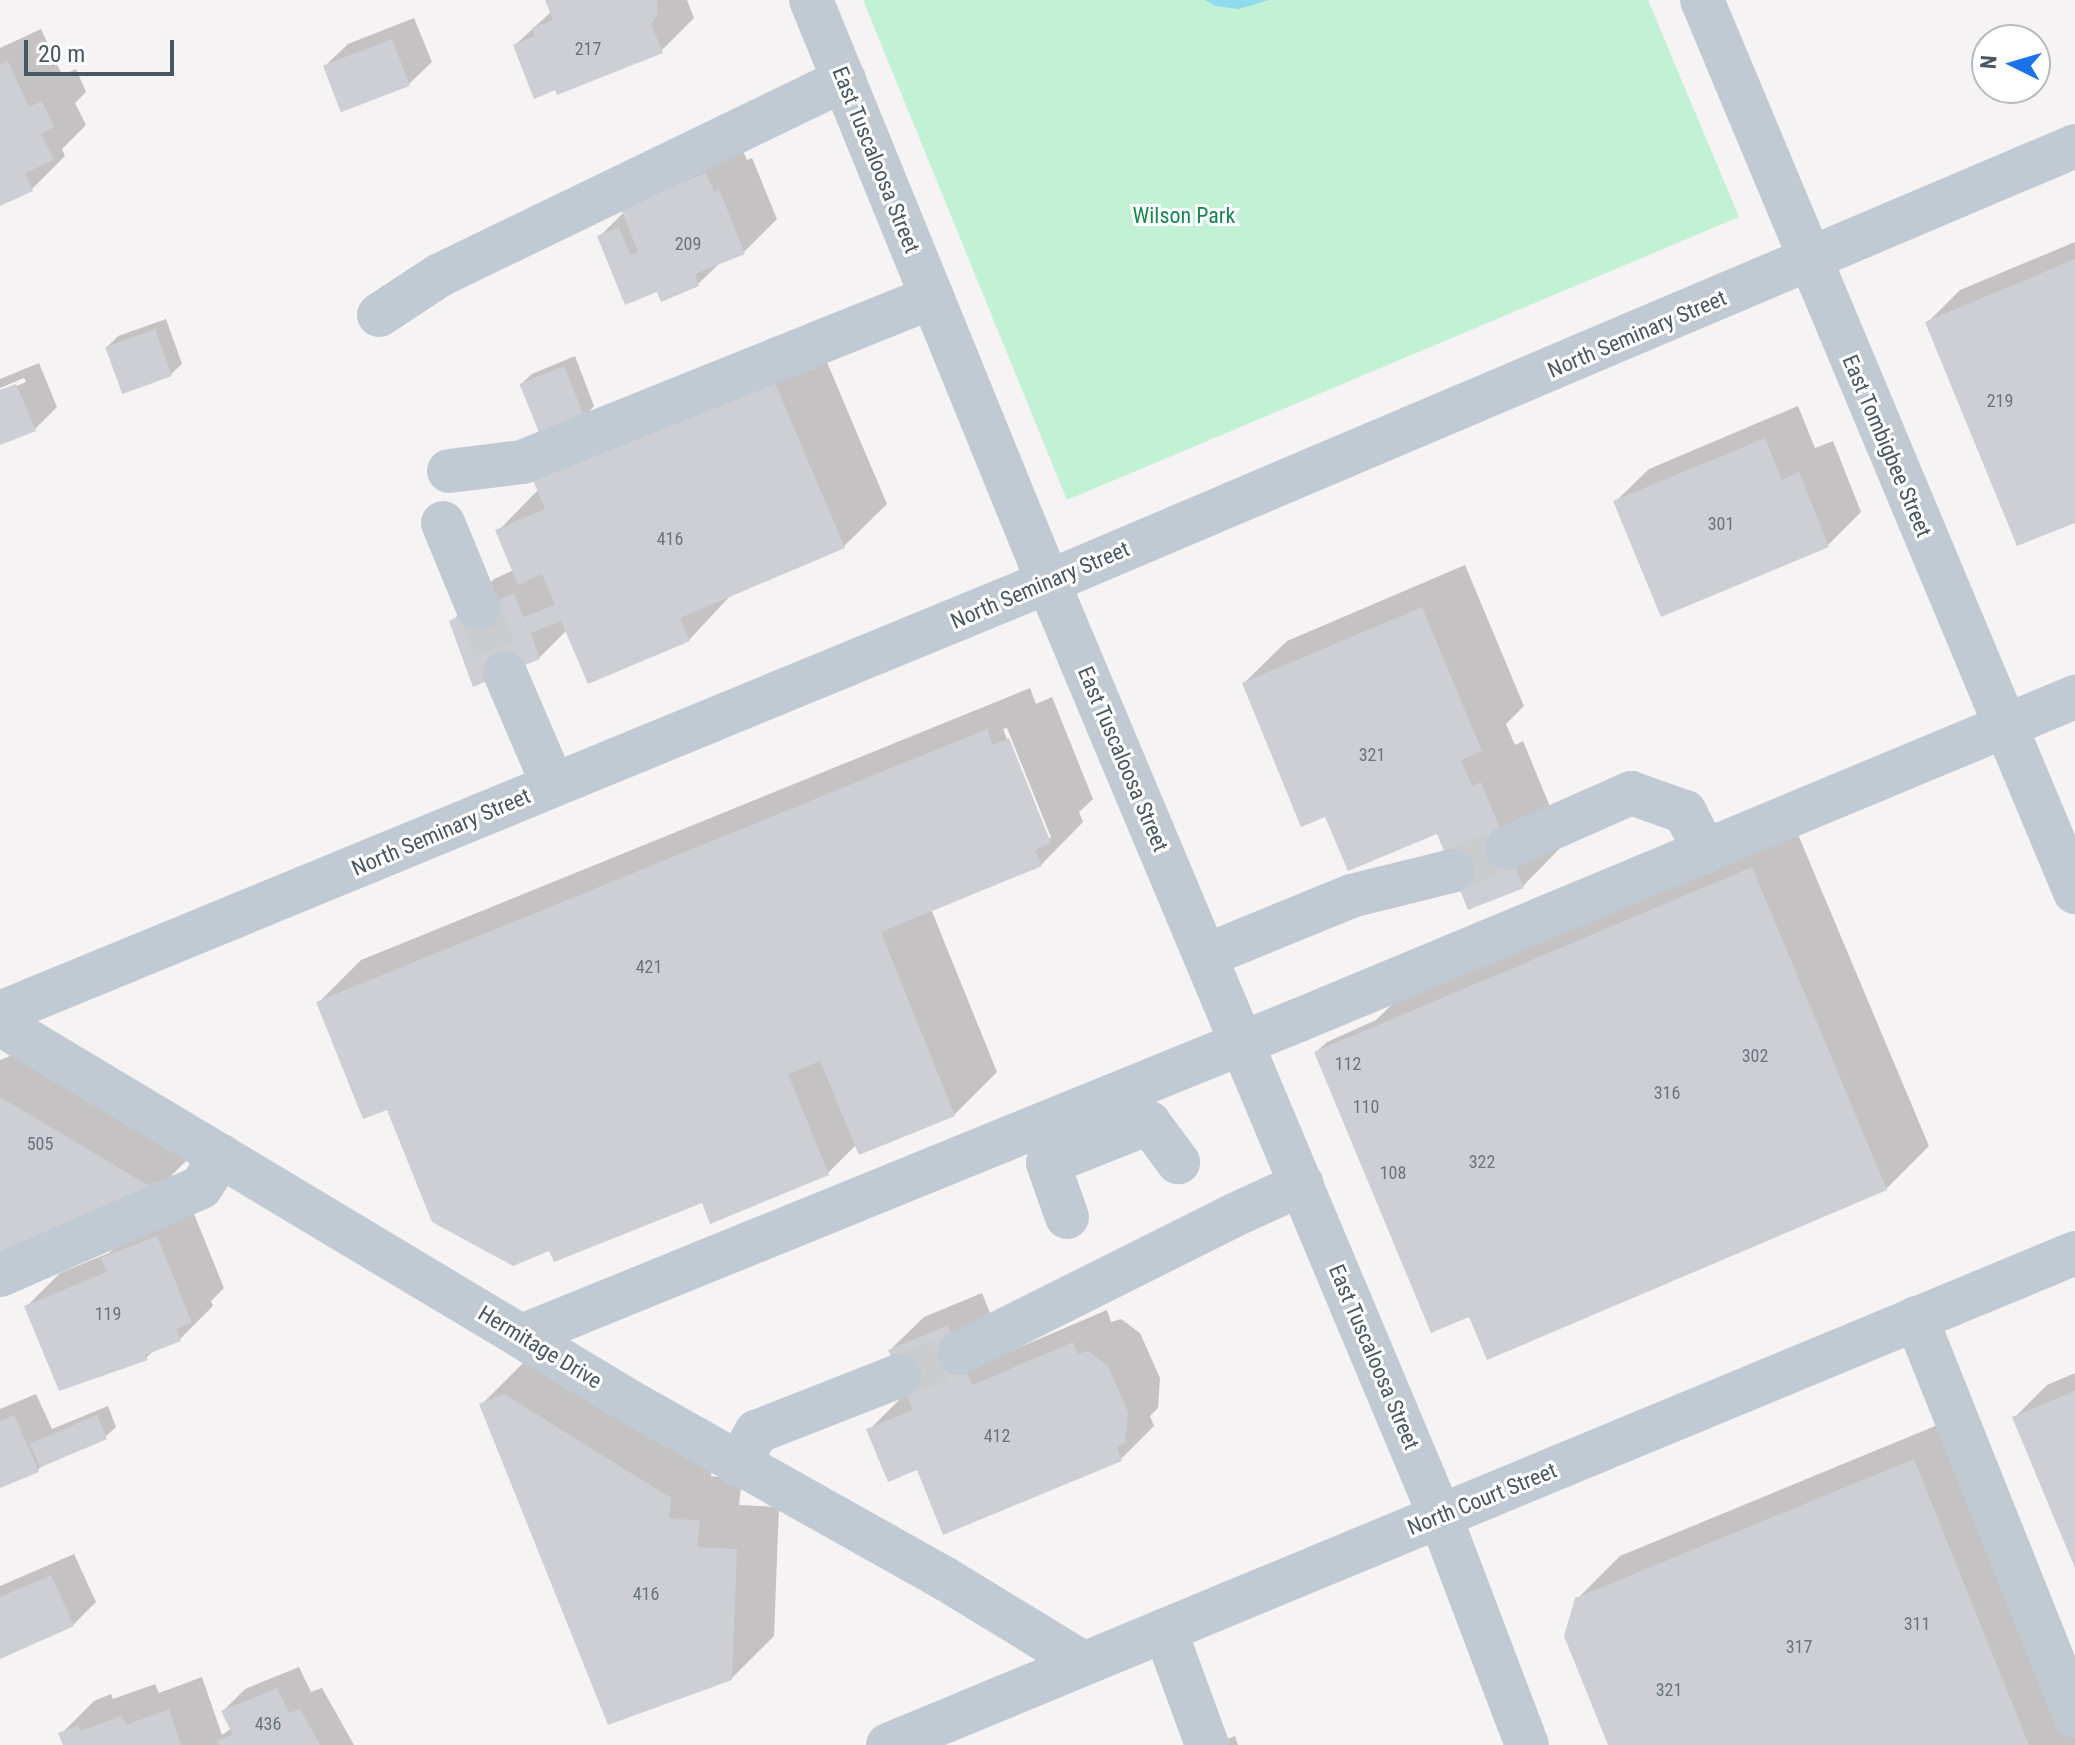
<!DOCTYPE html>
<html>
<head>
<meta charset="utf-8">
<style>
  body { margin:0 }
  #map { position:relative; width:2075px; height:1745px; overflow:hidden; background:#f5f3f3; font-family:"Roboto Condensed",sans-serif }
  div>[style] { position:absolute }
  .green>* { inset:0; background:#c3f1d5 }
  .water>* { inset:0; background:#90daee }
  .shadow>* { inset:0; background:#0003 }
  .building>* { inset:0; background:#cdcfd5; transform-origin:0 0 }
  .minor-tunnel>* { height:44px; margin-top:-22px; transform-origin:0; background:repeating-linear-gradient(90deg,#caccce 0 44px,transparent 0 66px) }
  .minor>* { height:44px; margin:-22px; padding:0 22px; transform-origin:22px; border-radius:22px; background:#c1cad2 }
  span { translate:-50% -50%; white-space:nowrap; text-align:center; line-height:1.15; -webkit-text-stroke:6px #fff; paint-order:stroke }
  .number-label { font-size:18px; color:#6b747e }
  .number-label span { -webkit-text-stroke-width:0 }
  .street-label { font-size:22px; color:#4a5661 }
  .park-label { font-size:22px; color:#17864f }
  .north { position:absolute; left:1971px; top:24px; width:80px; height:80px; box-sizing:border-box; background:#fff; border:2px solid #b7bbc0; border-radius:50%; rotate:275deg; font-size:22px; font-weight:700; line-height:32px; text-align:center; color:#4a5661 }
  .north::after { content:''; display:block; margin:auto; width:28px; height:36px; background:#1a73e8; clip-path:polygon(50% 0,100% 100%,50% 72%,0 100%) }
  .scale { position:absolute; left:24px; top:40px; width:150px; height:36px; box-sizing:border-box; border:4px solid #4a5661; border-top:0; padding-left:10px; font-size:24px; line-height:28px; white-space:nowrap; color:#4a5661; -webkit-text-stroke:6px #fff; paint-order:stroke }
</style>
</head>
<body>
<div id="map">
  <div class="green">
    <div style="clip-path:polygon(863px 0,1648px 0,1739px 217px,1067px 500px)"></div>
  </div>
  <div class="water">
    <div style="clip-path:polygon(1205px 0,1269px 0,1239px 9px,1216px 6px)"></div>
  </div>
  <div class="shadow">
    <div style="clip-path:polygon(547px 0,687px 0,694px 18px,661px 51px,515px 45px,552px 11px)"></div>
    <div style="clip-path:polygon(414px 18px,432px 62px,409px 84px,325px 66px,348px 44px)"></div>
    <div style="clip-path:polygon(41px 29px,62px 75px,76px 69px,86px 92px,75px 103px,86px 125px,62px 149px,65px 156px,32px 189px,0 204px,0 48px)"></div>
    <div style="clip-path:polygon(739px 142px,747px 160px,752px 158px,777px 219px,744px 252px,721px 262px,698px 284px,659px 290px,600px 236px,624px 212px)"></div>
    <div style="clip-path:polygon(2075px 242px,2075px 520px,1927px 323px,1960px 290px)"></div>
    <div style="clip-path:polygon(166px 319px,182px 364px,171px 374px,107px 347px,118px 336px)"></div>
    <div style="clip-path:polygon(815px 334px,887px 504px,844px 546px,731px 595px,689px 640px,567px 630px,539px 658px,451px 622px,494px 579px,514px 570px,498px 531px,539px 489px)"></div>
    <div style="clip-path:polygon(575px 356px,594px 406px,584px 417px,521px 384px,532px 374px)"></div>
    <div style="clip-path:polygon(39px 363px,57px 407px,35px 429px,0 443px,0 393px,26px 382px,24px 378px,0 388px,0 379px)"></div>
    <div style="clip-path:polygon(1798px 406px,1815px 448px,1833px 441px,1861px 512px,1828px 545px,1615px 502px,1649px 469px)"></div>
    <div style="clip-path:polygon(1465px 565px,1524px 706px,1506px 724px,1515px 745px,1523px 741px,1565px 843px,1523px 886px,1438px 831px,1326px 814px,1244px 683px,1287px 641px)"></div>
    <div style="clip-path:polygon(evenodd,1030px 688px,1036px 704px,1052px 697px,1093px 799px,1079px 812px,1083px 822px,1041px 865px,931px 909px,997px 1072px,954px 1115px,856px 1145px,827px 1174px,703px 1200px,550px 1248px,388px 1107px,318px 1003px,361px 960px,1030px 688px,1007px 728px,1051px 837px,1048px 840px,1003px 729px,1007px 728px)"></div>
    <div style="clip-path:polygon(1794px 825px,1929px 1146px,1886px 1189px,1470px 1314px,1316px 1052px,1327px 1042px,1376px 1020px,1408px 989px)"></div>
    <div style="clip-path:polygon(23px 1051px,199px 1148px,157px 1190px,0 1254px,0 1060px)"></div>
    <div style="clip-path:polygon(190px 1204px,224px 1288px,211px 1301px,213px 1306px,180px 1339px,155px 1349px,146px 1358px,27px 1306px,60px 1273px,109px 1253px,136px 1226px)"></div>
    <div style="clip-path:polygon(982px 1293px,1006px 1353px,1107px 1310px,1111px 1322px,1121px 1319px,1140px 1333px,1160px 1378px,1158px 1408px,1150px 1416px,1154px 1426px,1121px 1459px,918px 1468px,869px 1430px,902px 1397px,890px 1350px,924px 1317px)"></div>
    <div style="clip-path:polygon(524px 1362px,713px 1455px,711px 1476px,742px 1479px,739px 1505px,779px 1507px,774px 1636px,731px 1679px,481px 1405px)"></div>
    <div style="clip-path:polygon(2075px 1373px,2075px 1563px,2014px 1418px,2047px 1385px)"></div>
    <div style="clip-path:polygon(36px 1394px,52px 1429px,108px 1406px,116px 1427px,105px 1437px,47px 1461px,38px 1470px,0 1486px,0 1409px)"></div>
    <div style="clip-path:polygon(1957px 1417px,2075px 1711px,2075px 1745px,1610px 1745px,1577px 1599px,1620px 1556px)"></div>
    <div style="clip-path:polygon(74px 1554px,96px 1602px,73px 1625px,0 1657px,0 1586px)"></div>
    <div style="clip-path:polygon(299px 1667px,311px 1692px,322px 1688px,354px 1745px,65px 1745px,61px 1734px,94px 1701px,111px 1694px,113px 1699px,155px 1684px,159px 1693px,202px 1677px,222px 1735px,232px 1728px,223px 1711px,245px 1689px)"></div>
    <div style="clip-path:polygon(1235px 1736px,1238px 1745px,1213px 1745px)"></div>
  </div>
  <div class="building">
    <div style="clip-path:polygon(545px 0,657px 0,658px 13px,651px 24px,663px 53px,557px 95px,555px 90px,534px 99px,513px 45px,535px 36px,532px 28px,553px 20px)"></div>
    <div style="left:392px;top:39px;width:50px;height:74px;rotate:69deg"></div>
    <div style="clip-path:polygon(8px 61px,29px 107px,42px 101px,54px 127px,41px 134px,54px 160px,25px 173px,33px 191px,0 206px,0 64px)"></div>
    <div style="clip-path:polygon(706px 173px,714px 192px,719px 189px,745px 254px,695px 274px,699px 286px,661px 302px,657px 292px,625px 305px,597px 236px,619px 227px,630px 255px,638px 252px,617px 198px,665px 189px)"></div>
    <div style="clip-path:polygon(2075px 259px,2075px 523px,2017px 546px,1925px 322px)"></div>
    <div style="left:155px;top:329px;width:50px;height:53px;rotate:70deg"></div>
    <div style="left:564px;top:366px;width:56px;height:48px;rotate:68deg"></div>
    <div style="clip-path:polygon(772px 376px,845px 548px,680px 618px,690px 641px,588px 684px,561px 621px,531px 633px,540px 659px,473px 687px,449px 621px,514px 593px,523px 617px,555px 605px,542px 574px,518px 585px,495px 530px,545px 509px,532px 478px)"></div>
    <div style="clip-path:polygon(16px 384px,36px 431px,0 445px,0 390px)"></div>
    <div style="clip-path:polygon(1765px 438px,1782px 480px,1799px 472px,1829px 547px,1661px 617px,1613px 501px)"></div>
    <div style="clip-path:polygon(1422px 607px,1482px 751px,1461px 760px,1472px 786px,1481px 782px,1524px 888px,1468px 910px,1437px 834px,1348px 871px,1325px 817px,1301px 827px,1242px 683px)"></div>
    <div style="clip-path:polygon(987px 729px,993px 745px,1009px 738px,1051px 843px,1035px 850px,1042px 866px,881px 932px,955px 1116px,859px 1155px,820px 1061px,788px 1074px,829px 1175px,710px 1224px,702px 1203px,554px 1262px,549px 1251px,513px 1266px,432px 1222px,387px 1110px,363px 1119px,316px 1002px)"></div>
    <div style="clip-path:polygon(1752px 867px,1887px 1190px,1487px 1360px,1469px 1317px,1431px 1333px,1314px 1052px)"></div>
    <div style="clip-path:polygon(0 1097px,158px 1191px,0 1256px)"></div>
    <div style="clip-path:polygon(157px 1236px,192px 1323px,176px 1329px,181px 1341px,145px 1355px,148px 1360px,59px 1391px,24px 1306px,107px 1272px,101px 1258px)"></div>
    <div style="clip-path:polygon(948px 1325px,972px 1385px,1073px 1342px,1078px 1354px,1088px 1351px,1108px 1366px,1128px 1412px,1125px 1443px,1117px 1447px,1122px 1461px,943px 1535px,917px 1470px,888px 1482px,866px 1429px,913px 1410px,888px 1350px)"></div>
    <div style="clip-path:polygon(2075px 1391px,2075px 1568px,2012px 1417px)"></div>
    <div style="clip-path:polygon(504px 1394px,671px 1498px,669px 1518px,700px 1521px,697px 1547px,737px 1549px,732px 1680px,608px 1725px,479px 1404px)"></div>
    <div style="clip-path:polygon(14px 1415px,39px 1472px,0 1488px,0 1421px)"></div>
    <div style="left:97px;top:1415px;width:26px;height:73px;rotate:67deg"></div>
    <div style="clip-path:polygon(1914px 1459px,2029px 1745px,1608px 1745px,1564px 1636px,1575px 1598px)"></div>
    <div style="clip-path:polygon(51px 1575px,74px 1626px,0 1659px,0 1597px)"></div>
    <div style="clip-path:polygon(277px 1688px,289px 1713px,300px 1709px,320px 1745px,219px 1745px,217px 1740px,233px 1735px,221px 1711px)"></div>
    <div style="clip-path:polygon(169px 1709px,181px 1745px,63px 1745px,58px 1733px,78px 1726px,80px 1731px,122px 1716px,126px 1725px)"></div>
  </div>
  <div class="minor-tunnel">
    <div style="left:478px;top:608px;width:70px;rotate:67.4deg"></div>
    <div style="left:1452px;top:871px;width:60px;rotate:-22.7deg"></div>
    <div style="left:899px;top:1376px;width:64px;rotate:-21deg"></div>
  </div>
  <div class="minor">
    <div style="left:811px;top:0;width:628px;rotate:67.84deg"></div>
    <div style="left:1048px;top:582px;width:1013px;rotate:67.23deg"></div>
    <div style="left:1440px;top:1516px;width:245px;rotate:69.2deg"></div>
    <div style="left:1702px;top:0;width:967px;rotate:67.31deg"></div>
    <div style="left:379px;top:315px;width:73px;rotate:-33.3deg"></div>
    <div style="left:440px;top:275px;width:449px;rotate:-25.8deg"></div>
    <div style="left:449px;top:471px;width:74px;rotate:-7deg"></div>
    <div style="left:522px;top:462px;width:442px;rotate:-21.9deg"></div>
    <div style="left:443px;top:523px;width:92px;rotate:67.6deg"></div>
    <div style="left:505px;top:673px;width:122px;rotate:66.8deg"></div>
    <div style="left:1507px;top:848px;width:136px;rotate:-23.9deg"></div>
    <div style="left:1631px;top:793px;width:57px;rotate:19.4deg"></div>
    <div style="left:1685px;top:812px;width:45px;rotate:63.4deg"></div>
    <div style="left:1205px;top:956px;width:158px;rotate:-22.3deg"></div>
    <div style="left:1351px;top:896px;width:104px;rotate:-13.9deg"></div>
    <div style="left:0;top:1013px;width:1133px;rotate:-22.36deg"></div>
    <div style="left:1048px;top:582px;width:1116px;rotate:-23deg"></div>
    <div style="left:0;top:1024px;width:745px;rotate:30.94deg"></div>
    <div style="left:639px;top:1407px;width:353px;rotate:29.3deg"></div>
    <div style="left:947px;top:1580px;width:159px;rotate:31.4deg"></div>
    <div style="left:1067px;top:1217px;width:57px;rotate:-109.4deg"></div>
    <div style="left:1048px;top:1163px;width:109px;rotate:-21.6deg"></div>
    <div style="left:1149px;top:1123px;width:49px;rotate:53.4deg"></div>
    <div style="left:0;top:1275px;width:219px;rotate:-23.6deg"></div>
    <div style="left:201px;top:1187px;width:37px;rotate:-57deg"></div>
    <div style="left:1916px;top:1318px;width:429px;rotate:68.2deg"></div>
    <div style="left:522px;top:1336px;width:839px;rotate:-22.13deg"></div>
    <div style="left:1299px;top:1020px;width:841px;rotate:-22.6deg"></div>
    <div style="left:959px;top:1353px;width:303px;rotate:-26.6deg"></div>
    <div style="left:1230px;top:1217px;width:79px;rotate:-24.6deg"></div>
    <div style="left:738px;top:1465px;width:38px;rotate:-61deg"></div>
    <div style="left:756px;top:1432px;width:154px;rotate:-21.4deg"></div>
    <div style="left:1165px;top:1630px;width:122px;rotate:69.9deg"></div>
    <div style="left:888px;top:1745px;width:1285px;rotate:-22.51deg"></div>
  </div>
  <div class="number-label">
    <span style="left:588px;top:49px">217</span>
    <span style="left:688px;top:244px">209</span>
    <span style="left:2000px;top:401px">219</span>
    <span style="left:1721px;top:524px">301</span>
    <span style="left:670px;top:539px">416</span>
    <span style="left:1372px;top:755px">321</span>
    <span style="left:649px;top:967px">421</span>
    <span style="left:1755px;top:1056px">302</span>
    <span style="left:1348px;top:1064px">112</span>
    <span style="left:1667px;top:1093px">316</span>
    <span style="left:1366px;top:1107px">110</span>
    <span style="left:40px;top:1144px">505</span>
    <span style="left:1482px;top:1162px">322</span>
    <span style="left:1393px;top:1173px">108</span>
    <span style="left:108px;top:1314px">119</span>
    <span style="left:997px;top:1436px">412</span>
    <span style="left:646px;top:1594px">416</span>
    <span style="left:1917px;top:1624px">311</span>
    <span style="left:1799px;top:1647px">317</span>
    <span style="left:1669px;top:1690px">321</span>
    <span style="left:268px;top:1724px">436</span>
  </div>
  <div class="street-label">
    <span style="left:876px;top:160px;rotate:68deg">East Tuscaloosa Street</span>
    <span style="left:1637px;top:334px;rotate:-23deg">North Seminary Street</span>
    <span style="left:1887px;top:446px;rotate:67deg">East Tombigbee Street</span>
    <span style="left:1040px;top:585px;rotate:-23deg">North Seminary Street</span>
    <span style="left:1123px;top:759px;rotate:67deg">East Tuscaloosa Street</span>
    <span style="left:441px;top:832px;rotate:-23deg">North Seminary Street</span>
    <span style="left:540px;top:1347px;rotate:31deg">Hermitage Drive</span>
    <span style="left:1374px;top:1357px;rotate:67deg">East Tuscaloosa Street</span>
    <span style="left:1482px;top:1499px;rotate:-22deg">North Court Street</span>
  </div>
  <div class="park-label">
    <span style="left:1184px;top:216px">Wilson Park</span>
  </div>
  <div class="north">N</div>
  <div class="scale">20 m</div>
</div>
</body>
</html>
